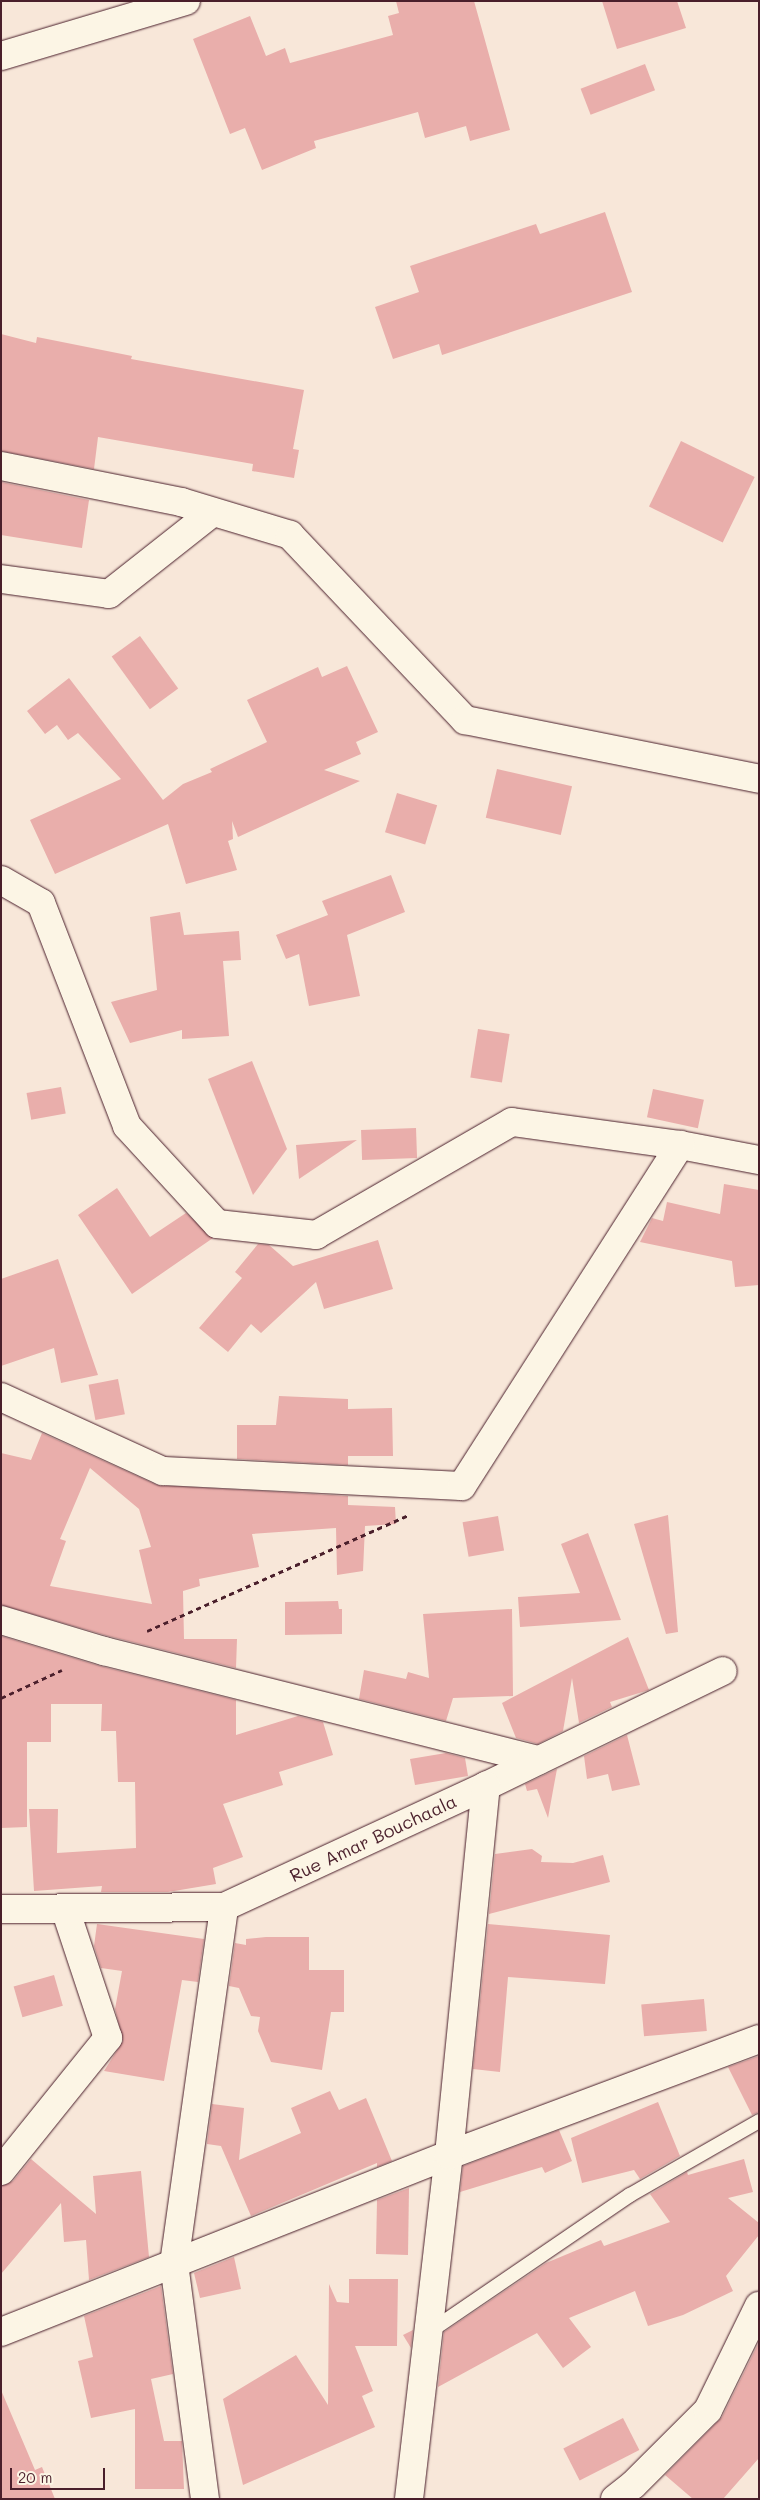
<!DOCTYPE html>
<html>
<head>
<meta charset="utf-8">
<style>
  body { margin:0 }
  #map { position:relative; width:760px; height:2500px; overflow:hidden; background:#f8e7d9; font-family:Mali,sans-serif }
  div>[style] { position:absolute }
  .building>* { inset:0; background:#e9aeab; transform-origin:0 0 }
  .path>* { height:3px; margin-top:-1.5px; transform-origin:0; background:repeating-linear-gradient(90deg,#4a1f2b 0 5px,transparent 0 9px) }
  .roads { filter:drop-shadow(0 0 1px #4a1f2b) drop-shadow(0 0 1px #4a1f2b) }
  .lane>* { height:14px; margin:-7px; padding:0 7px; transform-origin:7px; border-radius:7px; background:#fcf5e5 }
  .street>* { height:28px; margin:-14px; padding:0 14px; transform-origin:14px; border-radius:14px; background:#fcf5e5 }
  span { translate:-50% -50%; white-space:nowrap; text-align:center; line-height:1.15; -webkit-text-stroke:4px #fcf5e5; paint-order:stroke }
  .street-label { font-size:18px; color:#4a1f2b }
  .frame { position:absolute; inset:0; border:2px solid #4a1f2b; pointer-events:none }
  .scale { position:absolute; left:10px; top:2468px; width:95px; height:22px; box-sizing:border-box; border:2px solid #4a1f2b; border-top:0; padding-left:6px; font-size:15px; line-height:18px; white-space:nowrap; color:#4a1f2b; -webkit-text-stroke:4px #fcf5e5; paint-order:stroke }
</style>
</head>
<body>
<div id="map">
  <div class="building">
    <div style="clip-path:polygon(396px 1px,474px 1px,510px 130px,470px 141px,466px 126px,425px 138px,418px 112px,314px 141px,316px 148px,262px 170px,245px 128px,230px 134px,193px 39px,250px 16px,266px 56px,285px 48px,290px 63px,393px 35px,388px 16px,399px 13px)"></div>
    <div style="clip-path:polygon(602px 1px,677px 1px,686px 28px,617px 49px)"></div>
    <div style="left:645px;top:64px;width:28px;height:69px;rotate:69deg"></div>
    <div style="clip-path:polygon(605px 212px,632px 292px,442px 355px,439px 344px,393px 359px,375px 307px,419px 292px,410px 266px,536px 224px,540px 234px)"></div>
    <div style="clip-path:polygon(1px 334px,36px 343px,37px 337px,132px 356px,131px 359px,304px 390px,293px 449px,299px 450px,294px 478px,252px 471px,253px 464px,98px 437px,94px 469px,1px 451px)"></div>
    <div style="left:681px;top:441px;width:82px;height:73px;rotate:26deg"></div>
    <div style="clip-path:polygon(1px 482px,89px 500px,82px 548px,1px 535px)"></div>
    <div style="left:140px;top:636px;width:65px;height:35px;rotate:54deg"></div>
    <div style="clip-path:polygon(347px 666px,378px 732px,356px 742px,361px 754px,324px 770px,360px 781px,238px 837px,232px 821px,233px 839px,228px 841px,237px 870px,186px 884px,168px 824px,55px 874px,30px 820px,121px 779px,78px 733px,68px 740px,57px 725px,45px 734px,27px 711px,69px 678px,163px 800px,183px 784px,212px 772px,210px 769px,267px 742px,247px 700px,318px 667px,322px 677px)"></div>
    <div style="left:497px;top:769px;width:77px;height:50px;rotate:13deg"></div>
    <div style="left:397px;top:793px;width:42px;height:41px;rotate:17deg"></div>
    <div style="clip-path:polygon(391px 875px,405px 912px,347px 935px,360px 996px,309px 1006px,299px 954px,286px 959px,276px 935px,328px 915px,322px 901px)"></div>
    <div style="clip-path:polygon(180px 912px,184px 935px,239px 931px,241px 960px,223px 961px,229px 1036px,182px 1039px,182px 1030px,130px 1043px,111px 1002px,157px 990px,150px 917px)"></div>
    <div style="left:478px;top:1029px;width:32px;height:49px;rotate:9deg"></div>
    <div style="clip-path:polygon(252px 1061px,287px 1149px,253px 1195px,208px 1079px)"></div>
    <div style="left:61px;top:1087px;width:27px;height:35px;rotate:80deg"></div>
    <div style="left:653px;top:1089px;width:52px;height:29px;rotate:12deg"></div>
    <div style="left:416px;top:1128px;width:30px;height:55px;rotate:88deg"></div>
    <div style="clip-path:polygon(357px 1140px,299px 1179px,296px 1145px)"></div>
    <div style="clip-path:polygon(724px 1184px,759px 1190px,759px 1285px,735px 1287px,732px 1261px,640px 1242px,652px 1218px,663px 1221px,667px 1202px,720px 1214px)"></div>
    <div style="clip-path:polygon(117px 1188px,150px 1237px,186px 1213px,213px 1238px,132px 1294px,78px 1215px)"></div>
    <div style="clip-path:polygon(378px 1240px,393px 1289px,324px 1309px,316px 1282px,261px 1333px,251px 1324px,228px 1352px,199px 1328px,242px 1278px,235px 1272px,258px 1244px,269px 1245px,293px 1266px)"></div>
    <div style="clip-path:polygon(58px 1259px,98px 1375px,61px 1383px,54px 1348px,1px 1366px,1px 1279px)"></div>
    <div style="left:118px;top:1379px;width:36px;height:30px;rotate:79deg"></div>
    <div style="clip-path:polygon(279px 1396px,348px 1399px,348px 1409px,392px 1408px,393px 1456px,348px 1456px,348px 1465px,237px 1459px,237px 1425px,276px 1425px)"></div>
    <div style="clip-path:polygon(evenodd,42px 1433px,157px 1485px,348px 1496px,348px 1505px,395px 1507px,396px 1524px,365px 1526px,363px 1571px,337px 1575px,336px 1528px,252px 1534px,259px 1567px,199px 1579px,200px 1586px,183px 1591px,184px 1639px,237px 1639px,236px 1668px,108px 1636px,1px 1605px,1px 1453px,31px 1460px,42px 1433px,90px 1468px,139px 1509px,151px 1547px,139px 1550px,152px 1604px,50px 1586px,66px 1541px,60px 1539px,90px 1468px)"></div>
    <div style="clip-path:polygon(668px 1515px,678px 1632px,666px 1634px,634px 1524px)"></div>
    <div style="left:498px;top:1516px;width:35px;height:36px;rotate:80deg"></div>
    <div style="clip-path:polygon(588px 1533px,621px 1620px,520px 1627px,518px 1597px,580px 1593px,561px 1544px)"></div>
    <div style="clip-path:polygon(338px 1601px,339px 1609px,342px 1609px,342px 1634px,285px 1635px,285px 1602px)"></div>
    <div style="clip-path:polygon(512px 1609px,513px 1696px,453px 1698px,446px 1721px,359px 1699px,364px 1670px,406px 1679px,408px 1672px,429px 1678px,423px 1614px)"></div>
    <div style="clip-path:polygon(1px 1636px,100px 1666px,236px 1700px,236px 1735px,298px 1716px,323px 1722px,333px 1755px,279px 1772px,283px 1785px,223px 1804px,243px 1857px,213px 1868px,216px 1884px,168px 1892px,101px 1892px,102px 1886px,34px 1891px,29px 1809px,58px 1809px,57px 1853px,136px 1848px,135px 1782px,118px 1782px,116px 1731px,101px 1731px,102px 1704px,51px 1704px,51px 1742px,27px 1742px,27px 1827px,1px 1828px)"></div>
    <div style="clip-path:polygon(628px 1637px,649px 1690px,610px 1702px,612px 1707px,579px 1723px,572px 1678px,563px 1731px,538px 1744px,516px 1738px,502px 1703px)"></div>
    <div style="clip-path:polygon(627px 1735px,640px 1785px,612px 1791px,608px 1774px,587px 1779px,584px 1756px)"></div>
    <div style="clip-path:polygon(446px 1753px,465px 1758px,468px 1776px,415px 1785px,410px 1759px)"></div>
    <div style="clip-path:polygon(557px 1769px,554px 1785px,548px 1818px,537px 1789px,527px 1791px,525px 1784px)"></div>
    <div style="clip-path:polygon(532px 1849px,542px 1856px,541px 1862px,573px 1863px,603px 1855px,610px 1882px,489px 1914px,495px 1854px)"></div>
    <div style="clip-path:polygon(97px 1924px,204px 1939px,198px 1982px,182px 1980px,164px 2081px,104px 2071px,123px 2041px,115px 2009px,122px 1971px,101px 1968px,94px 1946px)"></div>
    <div style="clip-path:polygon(488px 1924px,610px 1935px,605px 1984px,508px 1977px,500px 2072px,473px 2069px)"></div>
    <div style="clip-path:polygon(266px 1937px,309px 1937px,309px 1970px,344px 1970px,344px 2012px,331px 2012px,322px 2070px,271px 2062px,258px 2031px,260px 2017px,251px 2016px,239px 1988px,229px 1986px,235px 1943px,246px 1945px,246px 1939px)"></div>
    <div style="left:54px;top:1975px;width:32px;height:42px;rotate:74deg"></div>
    <div style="left:704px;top:1999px;width:32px;height:63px;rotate:85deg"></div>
    <div style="clip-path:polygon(759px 2056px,759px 2112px,752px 2115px,728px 2067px)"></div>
    <div style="clip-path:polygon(330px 2091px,339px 2110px,366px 2098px,392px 2161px,377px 2167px,377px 2163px,251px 2216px,221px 2146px,207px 2144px,212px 2104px,244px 2108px,239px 2160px,301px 2133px,291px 2108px)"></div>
    <div style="clip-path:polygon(658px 2102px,680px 2156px,640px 2179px,634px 2170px,582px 2183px,571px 2138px)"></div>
    <div style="clip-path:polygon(559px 2130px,572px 2161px,545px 2173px,542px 2167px,460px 2192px,463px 2166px)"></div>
    <div style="clip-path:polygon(31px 2159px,96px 2214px,93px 2176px,141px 2171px,149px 2257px,89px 2280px,86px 2240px,64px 2242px,61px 2203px,1px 2274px,1px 2186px,13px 2181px)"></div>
    <div style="clip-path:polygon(744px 2159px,753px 2192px,728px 2198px,759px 2223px,759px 2235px,726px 2276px,733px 2291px,683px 2315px,648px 2326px,635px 2291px,569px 2318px,591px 2347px,563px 2368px,537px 2333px,438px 2387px,444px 2332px,546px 2263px,601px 2240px,604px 2246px,670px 2222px,650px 2194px,687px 2172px,688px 2175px)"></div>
    <div style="clip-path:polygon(409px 2188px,408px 2255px,376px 2254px,377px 2200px)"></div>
    <div style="clip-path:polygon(234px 2257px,241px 2289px,200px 2298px,194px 2273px)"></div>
    <div style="clip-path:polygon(349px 2279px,398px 2279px,397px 2346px,355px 2346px,373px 2391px,362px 2396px,375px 2427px,243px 2485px,223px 2399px,296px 2355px,328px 2405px,329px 2284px,337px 2302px,349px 2303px)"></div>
    <div style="clip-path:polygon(161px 2286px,173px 2374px,151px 2379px,164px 2441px,182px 2441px,184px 2489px,135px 2489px,135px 2409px,91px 2418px,78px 2361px,93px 2357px,84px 2316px)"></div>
    <div style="clip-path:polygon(413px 2330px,411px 2348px,403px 2335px)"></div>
    <div style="clip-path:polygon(758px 2344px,759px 2458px,723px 2499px,693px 2499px,665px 2475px,722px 2417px)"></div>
    <div style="clip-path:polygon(1px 2390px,35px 2470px,42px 2467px,55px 2499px,1px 2499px)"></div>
    <div style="left:623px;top:2418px;width:36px;height:67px;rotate:63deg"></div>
  </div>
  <div class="path">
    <div style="left:147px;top:1631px;width:287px;rotate:-23.9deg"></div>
    <div style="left:1px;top:1698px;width:67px;rotate:-24.7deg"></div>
  </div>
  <div class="roads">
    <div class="lane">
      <div style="left:429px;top:2332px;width:243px;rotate:-34.3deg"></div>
      <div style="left:630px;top:2195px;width:149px;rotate:-29.8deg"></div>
    </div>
    <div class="street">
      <div style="left:1px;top:56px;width:193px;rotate:-16.6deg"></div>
      <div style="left:1px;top:466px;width:184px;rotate:11.3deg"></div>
      <div style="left:181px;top:502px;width:114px;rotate:16.8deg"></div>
      <div style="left:290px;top:535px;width:255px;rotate:46.6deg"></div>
      <div style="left:465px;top:720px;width:300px;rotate:11.3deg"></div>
      <div style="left:1px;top:579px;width:109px;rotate:7.9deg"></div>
      <div style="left:109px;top:594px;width:132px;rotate:-38.3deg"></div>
      <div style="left:1px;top:880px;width:46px;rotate:29.9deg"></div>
      <div style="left:41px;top:903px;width:239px;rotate:68.9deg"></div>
      <div style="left:127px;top:1126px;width:133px;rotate:47.4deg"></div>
      <div style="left:217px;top:1224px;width:100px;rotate:6.3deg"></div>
      <div style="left:316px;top:1235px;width:226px;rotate:-30deg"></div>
      <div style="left:512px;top:1122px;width:170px;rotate:7.8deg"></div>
      <div style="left:680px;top:1145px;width:80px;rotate:10.8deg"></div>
      <div style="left:1px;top:1397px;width:178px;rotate:24.6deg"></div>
      <div style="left:163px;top:1471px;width:299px;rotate:2.9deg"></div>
      <div style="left:462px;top:1486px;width:405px;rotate:-57.4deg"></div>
      <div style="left:1px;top:1620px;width:108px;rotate:16.8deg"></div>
      <div style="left:104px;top:1651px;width:448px;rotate:14.1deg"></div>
      <div style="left:1px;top:1909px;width:223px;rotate:-0.5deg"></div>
      <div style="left:224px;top:1907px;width:289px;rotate:-24.8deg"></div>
      <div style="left:486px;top:1786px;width:263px;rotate:-25.9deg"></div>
      <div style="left:1px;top:2171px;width:171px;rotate:-51.2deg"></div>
      <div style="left:108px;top:2038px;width:136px;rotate:-108.4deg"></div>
      <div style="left:1px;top:2332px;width:482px;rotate:-21.6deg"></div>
      <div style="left:449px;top:2155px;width:331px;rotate:-20.5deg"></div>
      <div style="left:205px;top:2499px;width:237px;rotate:-97.5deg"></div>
      <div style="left:174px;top:2264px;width:360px;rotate:-82deg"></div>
      <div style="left:409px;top:2499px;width:346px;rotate:-83.4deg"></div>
      <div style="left:449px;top:2155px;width:371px;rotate:-84.3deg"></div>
      <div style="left:615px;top:2499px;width:23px;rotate:-38deg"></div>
      <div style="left:633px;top:2485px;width:106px;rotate:-45deg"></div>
      <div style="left:708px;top:2410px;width:116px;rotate:-63.9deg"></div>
    </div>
  </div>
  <div class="street-label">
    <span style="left:373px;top:1838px;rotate:-25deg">Rue Amar Bouchaala</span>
  </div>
  <div class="frame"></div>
  <div class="scale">20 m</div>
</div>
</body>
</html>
